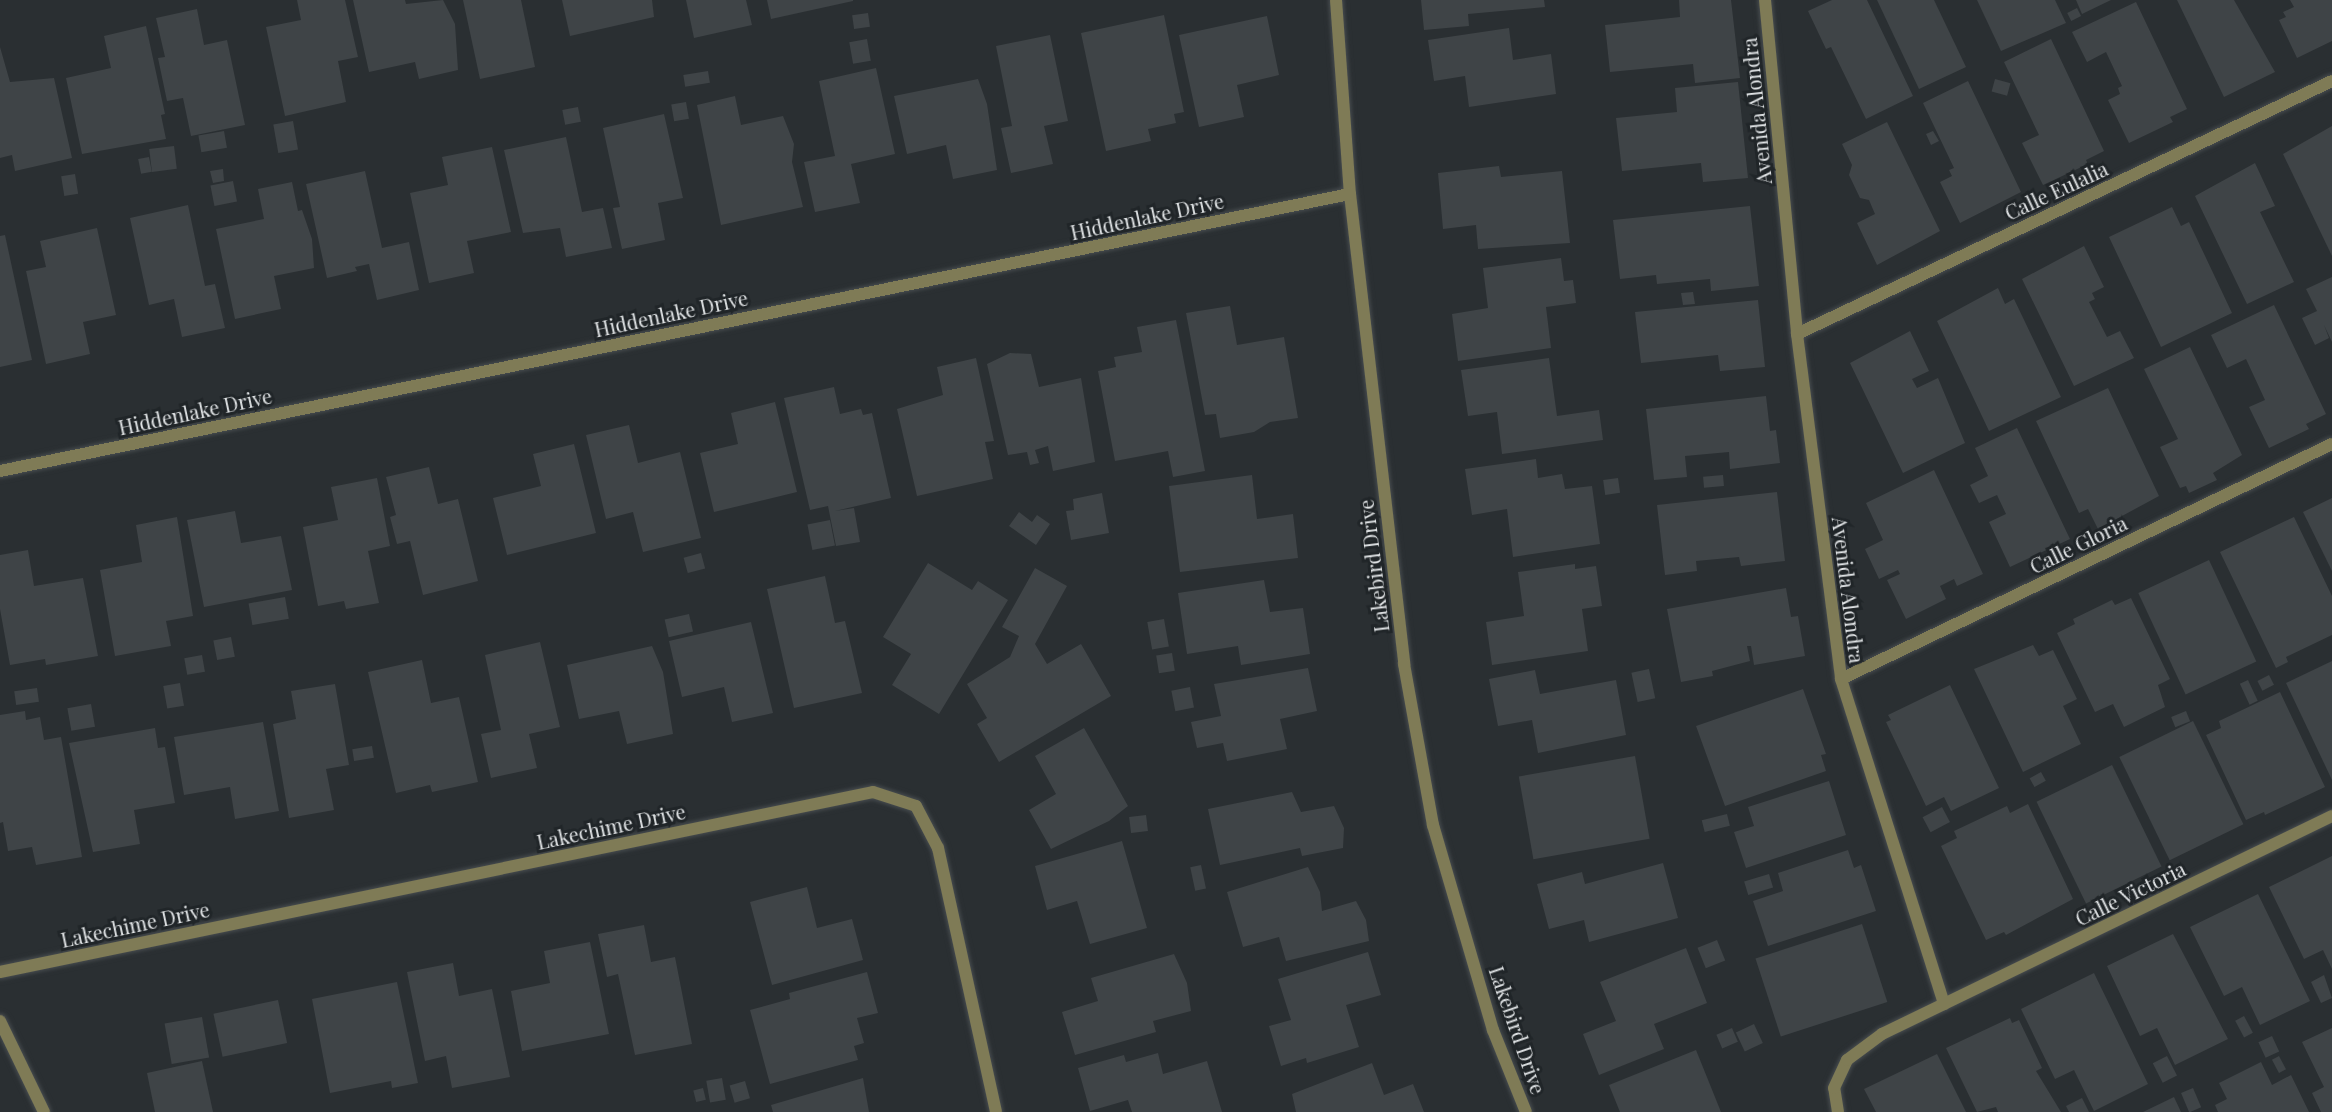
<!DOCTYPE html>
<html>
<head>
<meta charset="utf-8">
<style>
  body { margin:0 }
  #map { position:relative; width:2332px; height:1112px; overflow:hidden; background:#2a2f32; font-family:"Playfair Display",serif }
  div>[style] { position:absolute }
  .building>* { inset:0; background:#3f4447; transform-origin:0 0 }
  .roads { filter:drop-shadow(0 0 2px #474c4f) drop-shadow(0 0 2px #474c4f) }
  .service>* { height:12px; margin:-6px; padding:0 6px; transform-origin:6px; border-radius:6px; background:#7f7b56 }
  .minor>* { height:12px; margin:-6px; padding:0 6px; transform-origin:6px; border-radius:6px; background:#7f7b56 }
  span { translate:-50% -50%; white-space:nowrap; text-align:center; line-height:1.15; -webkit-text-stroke:6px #202528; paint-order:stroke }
  .street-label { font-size:20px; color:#e2e5e7 }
</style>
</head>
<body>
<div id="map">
  <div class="building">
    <div style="clip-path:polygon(297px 0,345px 0,358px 57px,338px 61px,346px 102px,285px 116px,266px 27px,301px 20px)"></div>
    <div style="clip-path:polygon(353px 0,405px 0,406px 4px,443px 0,455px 24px,458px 70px,419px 79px,415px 62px,369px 72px)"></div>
    <div style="clip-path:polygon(463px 0,521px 0,535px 67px,480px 79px)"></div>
    <div style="clip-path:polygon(562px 0,652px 0,654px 17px,570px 36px)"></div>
    <div style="clip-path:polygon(686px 0,746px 0,752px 25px,694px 38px)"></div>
    <div style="clip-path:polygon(767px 0,853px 0,853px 1px,771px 19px)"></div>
    <div style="clip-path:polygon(1421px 0,1544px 0,1545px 7px,1468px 14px,1469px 26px,1424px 30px)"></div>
    <div style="clip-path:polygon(1679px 0,1731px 0,1740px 78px,1695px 83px,1693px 64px,1610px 72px,1605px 25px,1680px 17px)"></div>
    <div style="clip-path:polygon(1832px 0,1867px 0,1913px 96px,1866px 119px,1831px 47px,1826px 49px,1808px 11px)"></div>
    <div style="clip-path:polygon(1877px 0,1934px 0,1966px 67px,1919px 89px)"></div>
    <div style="clip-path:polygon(1977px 0,2055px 0,2066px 23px,2001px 51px)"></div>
    <div style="clip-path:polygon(2076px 0,2111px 0,2082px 14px)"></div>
    <div style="clip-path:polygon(2177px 0,2234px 0,2275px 72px,2224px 97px)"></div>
    <div style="clip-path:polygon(2290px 0,2332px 0,2332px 41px,2297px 58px,2279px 20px,2286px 17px,2283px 12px,2294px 7px)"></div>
    <div style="clip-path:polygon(2136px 2px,2187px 109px,2170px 117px,2173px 122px,2129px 143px,2108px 100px,2120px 94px,2118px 88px,2122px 86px,2106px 52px,2087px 62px,2072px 32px)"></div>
    <div style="left:2077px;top:8px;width:9px;height:11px;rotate:63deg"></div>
    <div style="clip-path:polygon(197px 9px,204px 45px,227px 40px,245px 125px,191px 136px,183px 98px,167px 101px,158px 58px,165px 57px,156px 18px)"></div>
    <div style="left:868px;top:13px;width:14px;height:16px;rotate:82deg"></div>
    <div style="clip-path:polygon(1164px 15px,1184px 112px,1174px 114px,1176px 123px,1148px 129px,1151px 141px,1106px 151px,1081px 33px)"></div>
    <div style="clip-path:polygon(1267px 16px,1279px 75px,1237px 85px,1244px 117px,1199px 127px,1179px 35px)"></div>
    <div style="clip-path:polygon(146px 26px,165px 114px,161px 115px,166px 139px,82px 154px,66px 78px,111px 68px,104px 36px)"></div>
    <div style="clip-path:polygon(1509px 28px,1513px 60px,1551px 54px,1556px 94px,1469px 107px,1465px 76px,1434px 81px,1428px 40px)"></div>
    <div style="clip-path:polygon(1050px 35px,1068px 121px,1044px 126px,1053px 164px,1011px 173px,1001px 128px,1012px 126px,996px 46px)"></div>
    <div style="left:867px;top:39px;width:22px;height:18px;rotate:80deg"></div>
    <div style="clip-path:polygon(2051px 39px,2104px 151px,2086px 160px,2088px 164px,2043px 185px,2022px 143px,2039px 135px,2004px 62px)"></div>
    <div style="clip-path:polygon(0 47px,10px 82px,54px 78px,72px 158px,15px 171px,12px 155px,0 158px)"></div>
    <div style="clip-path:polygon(876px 68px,895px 154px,851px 164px,860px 203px,815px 212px,804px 162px,835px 156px,819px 81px)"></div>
    <div style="left:708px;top:71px;width:12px;height:25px;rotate:81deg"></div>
    <div style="clip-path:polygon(978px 79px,987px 104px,997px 170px,953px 179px,946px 145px,907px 154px,894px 96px)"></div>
    <div style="left:1995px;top:79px;width:16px;height:13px;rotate:15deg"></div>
    <div style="clip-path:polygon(1968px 81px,2021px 192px,1960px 223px,1940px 182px,1952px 176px,1949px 170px,1954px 168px,1923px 103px)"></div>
    <div style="clip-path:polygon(1738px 82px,1748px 178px,1703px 182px,1701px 163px,1622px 171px,1616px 118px,1677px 112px,1675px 88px)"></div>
    <div style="clip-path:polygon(735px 96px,741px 125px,783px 116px,794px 144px,792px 162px,803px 207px,721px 225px,697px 105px)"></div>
    <div style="left:686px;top:102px;width:17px;height:15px;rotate:80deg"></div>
    <div style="left:578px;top:107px;width:15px;height:16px;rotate:79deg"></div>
    <div style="clip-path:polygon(664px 114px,683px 198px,658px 203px,665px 240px,622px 249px,613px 208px,620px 207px,603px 128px)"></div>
    <div style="left:293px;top:121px;width:29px;height:20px;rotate:80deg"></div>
    <div style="clip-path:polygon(1887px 122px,1940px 231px,1877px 265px,1857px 223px,1875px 214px,1869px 200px,1860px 198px,1849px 175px,1852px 165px,1842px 144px)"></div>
    <div style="clip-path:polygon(2332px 126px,2332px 256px,2283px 154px)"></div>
    <div style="left:224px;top:131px;width:17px;height:26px;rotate:80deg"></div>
    <div style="clip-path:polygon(1933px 131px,1939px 141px,1931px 145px,1926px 134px)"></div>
    <div style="clip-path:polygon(566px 137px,582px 212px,603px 208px,612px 248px,566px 257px,560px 228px,523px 233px,504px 150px)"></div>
    <div style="left:174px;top:146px;width:23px;height:25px;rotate:83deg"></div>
    <div style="clip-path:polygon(492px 147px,511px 232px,467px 241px,474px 273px,429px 283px,410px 193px,448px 185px,442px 157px)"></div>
    <div style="left:149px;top:157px;width:15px;height:11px;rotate:79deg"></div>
    <div style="clip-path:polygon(2255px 163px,2275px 206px,2260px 212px,2294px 282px,2247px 304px,2195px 196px)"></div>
    <div style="clip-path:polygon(1499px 166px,1501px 177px,1562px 171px,1570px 243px,1478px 249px,1476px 225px,1443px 229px,1438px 173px)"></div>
    <div style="clip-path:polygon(223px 169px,224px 181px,213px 183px,210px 171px)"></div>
    <div style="clip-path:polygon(365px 171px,382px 248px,409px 242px,419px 290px,377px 300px,369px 264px,355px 267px,357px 271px,327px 278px,306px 184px)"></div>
    <div style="left:75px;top:174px;width:20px;height:14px;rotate:81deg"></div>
    <div style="left:233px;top:181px;width:21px;height:23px;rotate:79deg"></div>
    <div style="clip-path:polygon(292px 182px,298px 211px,302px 210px,312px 239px,314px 268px,274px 276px,281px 309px,235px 319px,216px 229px,264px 219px,258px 189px)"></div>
    <div style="clip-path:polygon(188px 205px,205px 286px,215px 284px,225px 328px,182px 337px,174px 299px,149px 305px,130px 218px)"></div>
    <div style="clip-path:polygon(1750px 206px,1759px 286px,1711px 291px,1710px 279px,1657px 284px,1656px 275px,1620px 279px,1613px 220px)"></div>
    <div style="clip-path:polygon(2172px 207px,2181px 226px,2189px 222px,2232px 313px,2161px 347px,2109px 237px)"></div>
    <div style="clip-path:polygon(97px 228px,116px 315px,83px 322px,90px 354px,46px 364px,26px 271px,46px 267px,40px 241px)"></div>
    <div style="clip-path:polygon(5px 235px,32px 360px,0 367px,0 236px)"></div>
    <div style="clip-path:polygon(2084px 246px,2104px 287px,2092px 293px,2095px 299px,2089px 302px,2107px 337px,2120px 331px,2134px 358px,2074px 386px,2022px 279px)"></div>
    <div style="clip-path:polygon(1561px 258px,1564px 281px,1573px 280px,1576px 303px,1546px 307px,1551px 348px,1458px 361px,1452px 314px,1488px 308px,1483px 268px)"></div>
    <div style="clip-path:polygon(2332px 277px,2332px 342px,2324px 325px,2329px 338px,2315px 345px,2302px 318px,2317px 311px,2306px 289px)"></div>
    <div style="clip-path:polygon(1998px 288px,2005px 304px,2014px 299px,2061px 397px,1989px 431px,1937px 321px)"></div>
    <div style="clip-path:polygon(1693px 292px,1695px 304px,1683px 305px,1681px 293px)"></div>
    <div style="clip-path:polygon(1758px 300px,1765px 367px,1720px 371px,1718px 355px,1641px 363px,1635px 312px)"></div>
    <div style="clip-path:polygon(2274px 305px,2326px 414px,2306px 424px,2309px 429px,2269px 448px,2249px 407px,2265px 400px,2246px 359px,2227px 368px,2211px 335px)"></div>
    <div style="clip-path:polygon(1230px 306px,1237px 345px,1284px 337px,1298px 418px,1270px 422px,1254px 432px,1220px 438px,1216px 414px,1205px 415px,1186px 313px)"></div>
    <div style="clip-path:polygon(1176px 320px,1205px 471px,1173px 477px,1168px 451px,1115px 461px,1098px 371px,1116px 367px,1114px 357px,1142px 352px,1137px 327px)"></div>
    <div style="clip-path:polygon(1910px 331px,1929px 371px,1912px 379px,1917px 388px,1938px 378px,1965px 443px,1903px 473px,1850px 363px)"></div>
    <div style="clip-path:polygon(2190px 347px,2242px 455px,2213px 473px,2217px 480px,2189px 493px,2186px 486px,2180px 488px,2160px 447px,2178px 439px,2144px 369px)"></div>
    <div style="clip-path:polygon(1010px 353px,1031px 354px,1039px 387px,1081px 378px,1095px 462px,1053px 471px,1048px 446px,1035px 450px,1039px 463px,1030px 465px,1027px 452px,1008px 455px,987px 364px)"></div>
    <div style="clip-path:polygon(976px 358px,994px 441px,985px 442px,993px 479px,917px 496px,897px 409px,943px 395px,937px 367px)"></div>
    <div style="clip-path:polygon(1549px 358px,1557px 416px,1599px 410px,1603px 440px,1502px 454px,1497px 412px,1468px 416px,1461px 370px)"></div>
    <div style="clip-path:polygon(834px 387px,840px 414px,861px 409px,863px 415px,872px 413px,891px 498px,835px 511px,854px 508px,860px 542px,836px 546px,828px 506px,810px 510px,784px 398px)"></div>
    <div style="clip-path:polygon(2108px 388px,2159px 496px,2098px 529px,2088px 509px,2079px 513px,2036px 421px)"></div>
    <div style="clip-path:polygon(1766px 396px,1770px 431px,1776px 430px,1780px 463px,1730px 469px,1729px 452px,1685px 456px,1687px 477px,1654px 480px,1646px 409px)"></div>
    <div style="clip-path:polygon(775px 402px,797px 492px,714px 512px,700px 453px,738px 444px,731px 413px)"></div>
    <div style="clip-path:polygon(629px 425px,638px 463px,680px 452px,701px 538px,643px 552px,633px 512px,606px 519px,586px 435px)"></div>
    <div style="clip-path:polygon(2017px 428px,2070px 539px,2010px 567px,1989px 522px,2006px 514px,1997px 495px,1979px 503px,1970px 485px,1988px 476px,1975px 448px)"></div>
    <div style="clip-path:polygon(574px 444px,596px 533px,507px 555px,493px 498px,541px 486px,533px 454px)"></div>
    <div style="clip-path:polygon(1536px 459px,1538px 478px,1562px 474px,1565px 489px,1592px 486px,1600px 544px,1513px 557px,1507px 509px,1472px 515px,1465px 469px)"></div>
    <div style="clip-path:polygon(429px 467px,438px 504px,458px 499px,478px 581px,423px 595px,410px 541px,397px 544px,390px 517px,396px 515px,386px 477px)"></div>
    <div style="clip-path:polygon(1934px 470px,1983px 574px,1957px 586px,1954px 579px,1940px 586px,1946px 599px,1906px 619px,1887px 580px,1900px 574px,1898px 570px,1879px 579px,1865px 549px,1883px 540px,1866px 503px)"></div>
    <div style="clip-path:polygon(1252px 475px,1257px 519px,1293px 514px,1298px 558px,1180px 572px,1169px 486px)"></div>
    <div style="left:1723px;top:475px;width:11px;height:20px;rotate:85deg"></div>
    <div style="clip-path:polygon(377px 478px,390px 546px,368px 551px,379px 603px,346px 609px,344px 601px,318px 606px,303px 527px,338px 520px,331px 487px)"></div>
    <div style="left:1618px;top:478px;width:15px;height:15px;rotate:82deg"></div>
    <div style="clip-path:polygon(1777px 492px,1785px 561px,1741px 566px,1739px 557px,1696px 561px,1697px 571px,1665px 575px,1657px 505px)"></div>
    <div style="clip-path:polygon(1102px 493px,1109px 533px,1071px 540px,1066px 511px,1074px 510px,1073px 499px)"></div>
    <div style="clip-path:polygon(2332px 498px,2332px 571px,2303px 512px)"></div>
    <div style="clip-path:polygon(235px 511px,241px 543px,281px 536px,292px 590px,204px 607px,187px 520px)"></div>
    <div style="clip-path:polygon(1019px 512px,1032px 522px,1037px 515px,1050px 524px,1036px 545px,1009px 526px)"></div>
    <div style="clip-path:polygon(177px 517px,193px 616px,166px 621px,171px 646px,115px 656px,100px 570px,142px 562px,136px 525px)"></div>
    <div style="clip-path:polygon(2294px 517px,2332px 596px,2332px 635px,2286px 657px,2288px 662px,2276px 668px,2220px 552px)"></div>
    <div style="left:830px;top:520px;width:26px;height:23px;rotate:79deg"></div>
    <div style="clip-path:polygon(28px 550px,34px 586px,83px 578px,98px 656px,46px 665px,45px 659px,10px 665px,0 609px,0 555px)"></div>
    <div style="left:701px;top:553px;width:16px;height:18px;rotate:75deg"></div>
    <div style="left:2209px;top:560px;width:112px;height:78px;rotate:65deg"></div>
    <div style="clip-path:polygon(928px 563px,972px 590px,978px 581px,1008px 600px,939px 714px,892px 685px,911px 654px,883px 637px)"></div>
    <div style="clip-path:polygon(1575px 564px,1575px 569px,1596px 566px,1602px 606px,1582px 609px,1588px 651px,1492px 665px,1486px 622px,1524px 616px,1518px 572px)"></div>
    <div style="clip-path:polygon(1035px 568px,1067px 586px,1035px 644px,1047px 664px,1081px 644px,1111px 696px,999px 762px,977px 724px,987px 718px,967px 684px,1010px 657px,1019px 636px,1002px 627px)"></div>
    <div style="clip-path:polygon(825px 576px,835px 623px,845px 621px,862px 693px,794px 708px,767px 589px)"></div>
    <div style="clip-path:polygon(1264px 580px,1270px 612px,1303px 608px,1310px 654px,1241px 665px,1238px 646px,1187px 654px,1178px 593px)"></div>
    <div style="clip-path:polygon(1786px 588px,1791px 617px,1798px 616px,1805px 656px,1754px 665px,1751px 646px,1747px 646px,1750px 661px,1712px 671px,1713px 676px,1681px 682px,1667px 609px)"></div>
    <div style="left:285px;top:597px;width:22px;height:37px;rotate:80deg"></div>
    <div style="clip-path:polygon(2131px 598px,2170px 679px,2158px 685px,2165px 707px,2124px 727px,2113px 704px,2095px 712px,2057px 633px,2075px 624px,2073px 619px,2112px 600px,2115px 605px)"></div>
    <div style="left:689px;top:614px;width:18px;height:25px;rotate:77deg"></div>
    <div style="left:1164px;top:619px;width:28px;height:17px;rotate:80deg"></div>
    <div style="clip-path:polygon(751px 622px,773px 713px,732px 722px,724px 687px,682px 697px,669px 641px)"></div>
    <div style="left:231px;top:637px;width:20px;height:18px;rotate:79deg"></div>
    <div style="clip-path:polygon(540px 642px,560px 727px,529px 734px,537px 768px,491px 778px,481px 734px,501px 730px,485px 655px)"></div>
    <div style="clip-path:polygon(2033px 645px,2039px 656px,2053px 650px,2077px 699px,2063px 706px,2081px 744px,2023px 772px,1974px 669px)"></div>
    <div style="clip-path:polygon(652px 646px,663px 672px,673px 734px,627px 744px,619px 711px,579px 719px,567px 665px)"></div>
    <div style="left:1172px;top:653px;width:18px;height:16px;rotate:81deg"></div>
    <div style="left:202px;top:655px;width:17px;height:18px;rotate:80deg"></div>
    <div style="clip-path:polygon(422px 660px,431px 703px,459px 697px,478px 782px,432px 792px,430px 785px,396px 793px,368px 672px)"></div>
    <div style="clip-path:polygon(2332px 661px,2332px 780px,2286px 683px)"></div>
    <div style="clip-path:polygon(1308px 668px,1317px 711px,1280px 719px,1287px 749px,1227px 761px,1223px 743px,1197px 748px,1191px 722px,1221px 716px,1214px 684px)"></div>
    <div style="left:1649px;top:669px;width:30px;height:18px;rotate:78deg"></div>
    <div style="clip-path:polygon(1535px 670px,1540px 694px,1616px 680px,1626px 735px,1538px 753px,1532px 720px,1498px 726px,1489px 679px)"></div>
    <div style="left:2269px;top:675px;width:11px;height:13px;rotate:63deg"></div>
    <div style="left:2248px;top:680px;width:23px;height:9px;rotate:65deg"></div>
    <div style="left:180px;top:683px;width:23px;height:17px;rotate:80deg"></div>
    <div style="clip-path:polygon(335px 684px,349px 765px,326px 769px,334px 810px,289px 818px,273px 724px,296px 719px,291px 691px)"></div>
    <div style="clip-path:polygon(1950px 685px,1999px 788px,1951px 811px,1944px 797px,1926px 806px,1886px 722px,1891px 720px,1888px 715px)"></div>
    <div style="left:1190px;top:687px;width:21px;height:19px;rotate:79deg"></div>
    <div style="left:37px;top:688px;width:14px;height:23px;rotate:82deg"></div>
    <div style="clip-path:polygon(1803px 689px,1826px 754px,1821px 755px,1826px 771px,1725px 806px,1696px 726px)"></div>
    <div style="clip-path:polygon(2280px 692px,2325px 787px,2265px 815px,2264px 812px,2246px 820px,2206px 735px,2221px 728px,2219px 721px)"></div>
    <div style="left:91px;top:704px;width:23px;height:24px;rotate:80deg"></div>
    <div style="clip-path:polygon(25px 711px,26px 720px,40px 717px,44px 740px,61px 737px,82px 857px,36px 865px,32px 847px,8px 851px,3px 822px,0 823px,0 715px)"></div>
    <div style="left:2186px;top:711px;width:11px;height:16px;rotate:68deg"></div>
    <div style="left:2193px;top:721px;width:115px;height:82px;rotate:64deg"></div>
    <div style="clip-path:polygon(263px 722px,279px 811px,235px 819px,230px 787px,184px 795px,174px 737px)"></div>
    <div style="clip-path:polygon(155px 728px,158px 748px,165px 747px,175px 803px,134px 810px,140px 844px,93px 852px,69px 743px)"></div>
    <div style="clip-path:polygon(1084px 728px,1128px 806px,1109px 821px,1051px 849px,1029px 810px,1056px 794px,1035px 756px)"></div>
    <div style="left:372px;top:746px;width:12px;height:20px;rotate:81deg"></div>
    <div style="left:1635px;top:756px;width:84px;height:118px;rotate:80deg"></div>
    <div style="left:2112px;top:765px;width:113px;height:84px;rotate:64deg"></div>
    <div style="left:2041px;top:772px;width:10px;height:13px;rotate:61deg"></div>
    <div style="clip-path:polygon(1829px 781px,1846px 835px,1746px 868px,1734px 832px,1754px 826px,1748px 807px)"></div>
    <div style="clip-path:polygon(1292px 792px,1301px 812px,1334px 806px,1344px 828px,1343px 848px,1302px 856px,1300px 848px,1220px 865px,1208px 809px)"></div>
    <div style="clip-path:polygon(2028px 804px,2073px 899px,2006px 935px,2004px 932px,1986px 940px,1941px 846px,1957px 838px,1954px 831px,2007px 806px,2010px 813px)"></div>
    <div style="left:1942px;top:807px;width:17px;height:22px;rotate:62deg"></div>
    <div style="left:1727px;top:814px;width:12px;height:26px;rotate:76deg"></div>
    <div style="left:1146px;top:815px;width:16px;height:17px;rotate:83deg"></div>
    <div style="clip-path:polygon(1122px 841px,1147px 928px,1090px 944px,1077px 901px,1047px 910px,1035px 866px)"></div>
    <div style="clip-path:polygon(1848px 850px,1854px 868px,1861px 865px,1876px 911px,1768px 946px,1753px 901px,1783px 891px,1778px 873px)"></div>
    <div style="clip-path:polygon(2332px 856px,2332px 969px,2323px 950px,2304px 959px,2269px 887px)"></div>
    <div style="clip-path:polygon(1663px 863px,1678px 918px,1589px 942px,1584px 920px,1549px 929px,1537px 884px,1582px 872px,1585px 884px)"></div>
    <div style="left:1201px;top:865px;width:24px;height:11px;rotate:78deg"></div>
    <div style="clip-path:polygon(1308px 867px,1320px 892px,1322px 911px,1356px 901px,1366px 920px,1369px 941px,1286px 961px,1279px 937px,1243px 947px,1227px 892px)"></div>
    <div style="left:1769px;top:874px;width:14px;height:26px;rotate:73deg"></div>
    <div style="clip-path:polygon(807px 887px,817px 928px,852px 919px,863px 960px,772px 985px,750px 902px)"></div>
    <div style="clip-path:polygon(2258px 894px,2310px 1001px,2260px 1025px,2242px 987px,2224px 996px,2190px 927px)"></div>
    <div style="left:1862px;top:924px;width:82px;height:112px;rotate:72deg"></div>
    <div style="clip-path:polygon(644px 925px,651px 962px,675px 957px,692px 1044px,635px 1055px,618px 974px,607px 977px,598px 934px)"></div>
    <div style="clip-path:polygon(2173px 934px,2228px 1039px,2175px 1065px,2157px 1028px,2140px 1036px,2107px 966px)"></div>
    <div style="left:1717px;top:940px;width:22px;height:21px;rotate:68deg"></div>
    <div style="clip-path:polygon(590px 942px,609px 1034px,522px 1051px,511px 991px,550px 983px,544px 951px)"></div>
    <div style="clip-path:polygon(1686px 948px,1707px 1003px,1654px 1024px,1664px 1049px,1599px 1075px,1583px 1034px,1616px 1021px,1600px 982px)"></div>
    <div style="clip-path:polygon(1368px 952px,1381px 995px,1346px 1005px,1359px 1047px,1307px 1063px,1306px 1058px,1281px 1066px,1269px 1026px,1291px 1020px,1278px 979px)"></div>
    <div style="clip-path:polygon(1174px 954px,1187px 983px,1191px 1011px,1153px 1021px,1156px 1032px,1075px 1055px,1062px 1012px,1098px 1001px,1091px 978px)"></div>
    <div style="clip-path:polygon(453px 963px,459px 996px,492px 989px,510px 1077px,452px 1088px,446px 1056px,425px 1061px,407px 972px)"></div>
    <div style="clip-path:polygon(867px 972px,878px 1013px,857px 1018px,864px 1043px,854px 1046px,858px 1060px,770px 1084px,750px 1010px,790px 999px,789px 993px)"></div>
    <div style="clip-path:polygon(2094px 973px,2148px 1084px,2094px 1111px,2074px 1070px,2055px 1079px,2021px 1009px)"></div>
    <div style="clip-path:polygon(2324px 975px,2332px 998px,2321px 1003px,2311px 982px)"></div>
    <div style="clip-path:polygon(397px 982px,418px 1083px,392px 1088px,391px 1081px,330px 1093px,312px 999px)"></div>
    <div style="left:278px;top:1000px;width:44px;height:66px;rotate:78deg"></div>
    <div style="left:2244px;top:1016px;width:19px;height:10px;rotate:62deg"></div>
    <div style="left:202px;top:1017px;width:41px;height:38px;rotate:80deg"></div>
    <div style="clip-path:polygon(2010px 1018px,2012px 1023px,2019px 1020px,2042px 1068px,2036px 1071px,2061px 1112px,1998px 1112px,1996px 1107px,1977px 1112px,1946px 1048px)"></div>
    <div style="left:1754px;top:1024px;width:21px;height:20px;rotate:65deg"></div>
    <div style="left:1732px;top:1028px;width:15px;height:17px;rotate:67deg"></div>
    <div style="clip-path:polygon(2332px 1028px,2332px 1112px,2321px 1112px,2312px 1093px,2324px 1087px,2302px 1042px)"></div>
    <div style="left:2272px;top:1036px;width:17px;height:15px;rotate:65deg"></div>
    <div style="clip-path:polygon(1696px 1050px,1721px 1112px,1620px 1112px,1609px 1085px)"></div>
    <div style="clip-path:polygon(1158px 1053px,1163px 1074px,1207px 1061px,1222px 1112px,1132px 1112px,1128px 1100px,1090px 1111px,1078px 1068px,1124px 1055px,1126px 1062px)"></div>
    <div style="clip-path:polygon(1937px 1054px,1966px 1112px,1876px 1112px,1864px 1089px)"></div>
    <div style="left:2167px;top:1056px;width:22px;height:16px;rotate:63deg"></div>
    <div style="left:2279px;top:1056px;width:15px;height:8px;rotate:62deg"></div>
    <div style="clip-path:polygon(202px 1061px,213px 1112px,155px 1112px,147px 1073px)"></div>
    <div style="clip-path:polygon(2261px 1062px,2272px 1085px,2291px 1075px,2309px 1112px,2218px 1112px,2215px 1105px,2227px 1099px,2219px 1083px)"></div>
    <div style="clip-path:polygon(1372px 1063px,1384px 1095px,1413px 1084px,1424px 1112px,1296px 1112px,1292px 1094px)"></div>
    <div style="left:722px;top:1078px;width:22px;height:16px;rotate:80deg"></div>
    <div style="clip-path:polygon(863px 1078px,869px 1112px,773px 1112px,771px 1105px)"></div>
    <div style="left:745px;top:1081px;width:18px;height:16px;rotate:74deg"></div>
    <div style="left:703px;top:1088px;width:12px;height:10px;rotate:76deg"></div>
    <div style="left:2193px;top:1088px;width:21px;height:13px;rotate:67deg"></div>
    <div style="clip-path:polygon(2174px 1097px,2181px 1112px,2143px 1112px)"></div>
    <div style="clip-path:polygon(2082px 1098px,2089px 1112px,2069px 1112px,2066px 1106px)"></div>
  </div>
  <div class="roads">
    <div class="service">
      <div style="left:1765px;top:0;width:336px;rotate:84.5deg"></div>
      <div style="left:1797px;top:334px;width:348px;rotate:82.7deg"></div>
      <div style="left:1841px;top:679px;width:341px;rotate:72.4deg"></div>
      <div style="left:1797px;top:334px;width:592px;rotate:-25.31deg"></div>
      <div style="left:1841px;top:679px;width:544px;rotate:-25.58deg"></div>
      <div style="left:1838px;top:1112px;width:24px;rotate:-99deg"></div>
      <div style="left:1834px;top:1088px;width:31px;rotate:-65deg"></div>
      <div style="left:1847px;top:1060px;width:44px;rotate:-36.6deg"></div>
      <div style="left:1882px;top:1034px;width:500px;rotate:-25.85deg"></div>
    </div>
    <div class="minor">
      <div style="left:1336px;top:0;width:195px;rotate:85.9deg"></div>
      <div style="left:1350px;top:194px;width:473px;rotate:83.4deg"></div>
      <div style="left:1404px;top:664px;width:164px;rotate:79.8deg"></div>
      <div style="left:1433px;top:825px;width:214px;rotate:73.7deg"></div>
      <div style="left:1493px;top:1030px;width:88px;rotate:68.1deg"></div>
      <div style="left:0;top:471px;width:1378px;rotate:-11.6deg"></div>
      <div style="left:0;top:972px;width:891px;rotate:-11.65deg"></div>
      <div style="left:873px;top:792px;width:45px;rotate:18deg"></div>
      <div style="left:916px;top:806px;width:47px;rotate:62.4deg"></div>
      <div style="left:938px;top:848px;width:270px;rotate:77.6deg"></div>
      <div style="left:0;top:1021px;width:101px;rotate:64.2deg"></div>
    </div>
  </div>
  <div class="street-label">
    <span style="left:1756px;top:111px;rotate:-96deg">Avenida Alondra</span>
    <span style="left:2056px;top:190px;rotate:-25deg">Calle Eulalia</span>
    <span style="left:1147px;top:216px;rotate:-12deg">Hiddenlake Drive</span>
    <span style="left:671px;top:313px;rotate:-12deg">Hiddenlake Drive</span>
    <span style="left:195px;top:411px;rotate:-12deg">Hiddenlake Drive</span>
    <span style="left:2078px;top:544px;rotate:-26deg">Calle Gloria</span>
    <span style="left:1373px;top:566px;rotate:-97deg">Lakebird Drive</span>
    <span style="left:1849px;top:590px;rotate:83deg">Avenida Alondra</span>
    <span style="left:611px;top:826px;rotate:-12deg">Lakechime Drive</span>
    <span style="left:2130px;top:893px;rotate:-26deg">Calle Victoria</span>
    <span style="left:135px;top:924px;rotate:-12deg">Lakechime Drive</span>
    <span style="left:1518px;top:1030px;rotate:71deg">Lakebird Drive</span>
  </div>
</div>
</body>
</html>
